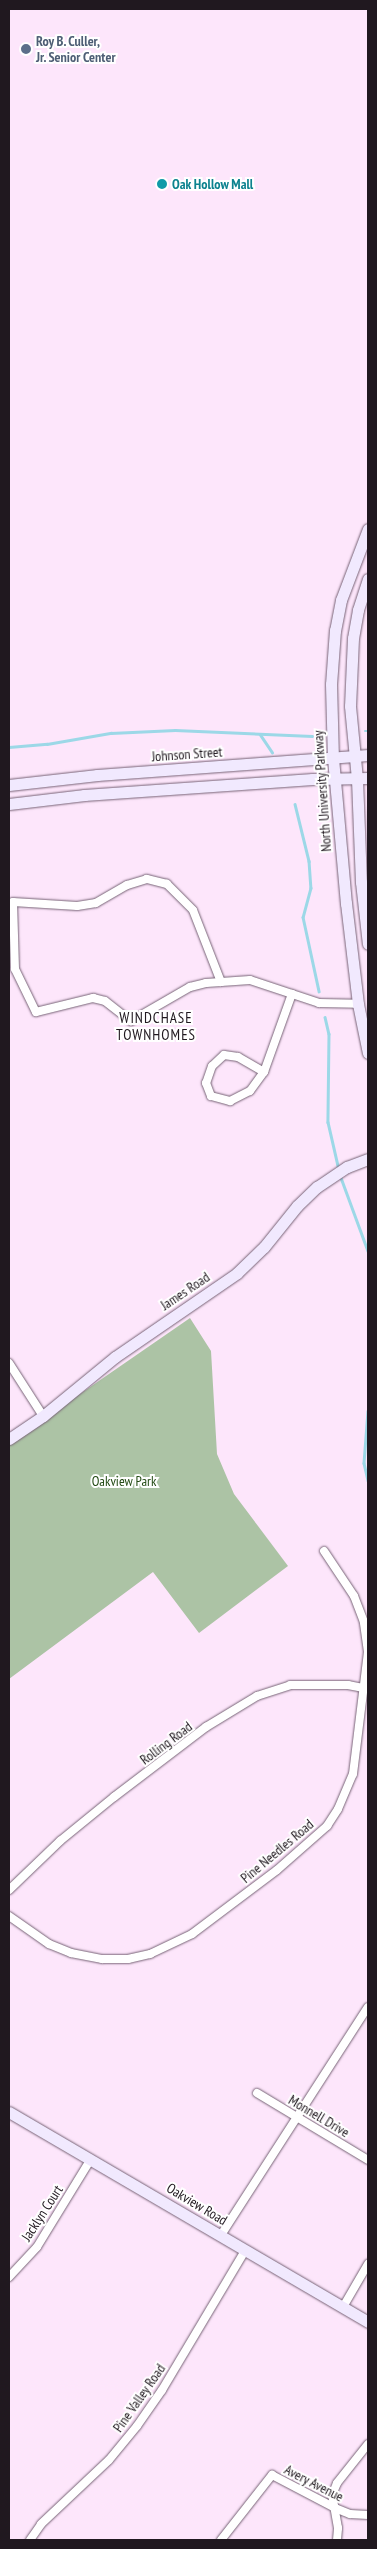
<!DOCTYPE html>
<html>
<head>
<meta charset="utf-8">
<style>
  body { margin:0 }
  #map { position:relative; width:377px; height:2549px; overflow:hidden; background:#fde6fb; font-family:"PT Sans Narrow",sans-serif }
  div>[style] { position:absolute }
  .green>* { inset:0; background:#acc3a5 }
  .stream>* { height:2.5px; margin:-1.25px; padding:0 1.25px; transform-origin:1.25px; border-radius:1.25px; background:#9cd8e7 }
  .roads { filter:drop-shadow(0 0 1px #776376) drop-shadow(0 0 1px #776376) }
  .street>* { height:8px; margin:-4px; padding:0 4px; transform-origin:4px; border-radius:4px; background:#fff }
  .secondary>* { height:11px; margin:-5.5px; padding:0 5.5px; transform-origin:5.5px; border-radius:5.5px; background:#f1e9fe }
  .dots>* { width:14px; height:14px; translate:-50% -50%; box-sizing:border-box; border:2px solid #fff; border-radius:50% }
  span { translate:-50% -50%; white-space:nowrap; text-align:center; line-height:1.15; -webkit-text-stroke:4px #fff; paint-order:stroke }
  .service-label { font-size:14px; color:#4e5e75; font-weight:700 }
  .left { translate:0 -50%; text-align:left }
  .culture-label { font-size:14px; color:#0d838f; font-weight:700 }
  .street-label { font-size:14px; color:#20181f }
  .park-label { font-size:14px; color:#244b15 }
  .neighbourhood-label { font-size:15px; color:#20181f; letter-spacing:1px }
  .frame { position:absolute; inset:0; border:10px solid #20181f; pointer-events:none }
</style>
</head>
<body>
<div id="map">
  <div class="green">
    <div style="clip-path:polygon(190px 1318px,211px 1351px,217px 1454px,234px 1494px,288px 1566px,199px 1633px,153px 1572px,9px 1679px,9px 1443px)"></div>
  </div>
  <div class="stream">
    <div style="left:365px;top:731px;width:3px"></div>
    <div style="left:260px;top:734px;width:22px;rotate:56deg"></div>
    <div style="left:9px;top:747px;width:38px;rotate:-5deg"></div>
    <div style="left:47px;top:744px;width:65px;rotate:-9.8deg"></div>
    <div style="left:111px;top:733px;width:64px;rotate:-2.7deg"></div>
    <div style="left:175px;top:730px;width:137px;rotate:2.5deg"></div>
    <div style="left:295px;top:804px;width:59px;rotate:76.2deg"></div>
    <div style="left:309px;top:861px;width:27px;rotate:86deg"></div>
    <div style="left:311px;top:888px;width:30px;rotate:105deg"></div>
    <div style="left:303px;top:917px;width:76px;rotate:77.8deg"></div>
    <div style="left:325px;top:1017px;width:17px;rotate:77deg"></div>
    <div style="left:329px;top:1034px;width:88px;rotate:90.7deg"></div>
    <div style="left:328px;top:1122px;width:49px;rotate:77.1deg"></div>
    <div style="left:340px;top:1175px;width:81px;rotate:69.8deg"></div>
    <div style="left:368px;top:1411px;width:52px;rotate:94.4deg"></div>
    <div style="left:364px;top:1463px;width:18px;rotate:77deg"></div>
  </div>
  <div class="roads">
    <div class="street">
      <div style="left:221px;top:982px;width:77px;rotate:-111.3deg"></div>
      <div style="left:193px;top:910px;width:37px;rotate:-135deg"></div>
      <div style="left:167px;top:884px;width:21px;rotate:-166deg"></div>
      <div style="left:147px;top:879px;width:21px;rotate:163deg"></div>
      <div style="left:127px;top:885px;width:36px;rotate:150deg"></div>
      <div style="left:96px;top:903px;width:19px;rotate:171deg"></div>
      <div style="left:77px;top:906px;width:64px;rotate:-176.4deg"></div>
      <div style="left:13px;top:902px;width:67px;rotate:88.3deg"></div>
      <div style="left:15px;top:969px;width:48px;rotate:64deg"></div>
      <div style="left:36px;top:1012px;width:59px;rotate:-13.8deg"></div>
      <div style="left:93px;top:998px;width:12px;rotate:14deg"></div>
      <div style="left:105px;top:1001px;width:33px;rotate:38deg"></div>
      <div style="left:131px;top:1021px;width:68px;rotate:-30deg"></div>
      <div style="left:190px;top:987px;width:16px;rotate:-14deg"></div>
      <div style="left:206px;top:983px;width:15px;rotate:-4deg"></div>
      <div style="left:221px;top:982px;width:29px;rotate:-4deg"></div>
      <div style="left:250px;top:980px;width:73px;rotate:18.4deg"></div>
      <div style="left:319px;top:1003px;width:39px;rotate:1deg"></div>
      <div style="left:264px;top:1072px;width:30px;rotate:-150deg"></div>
      <div style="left:238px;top:1057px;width:14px;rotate:-172deg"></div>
      <div style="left:224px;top:1055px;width:16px;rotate:137deg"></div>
      <div style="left:212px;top:1066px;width:18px;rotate:109deg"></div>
      <div style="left:206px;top:1083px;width:14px;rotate:69deg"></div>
      <div style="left:211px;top:1096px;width:20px;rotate:15deg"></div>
      <div style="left:230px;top:1101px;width:22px;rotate:-27deg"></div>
      <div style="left:250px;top:1091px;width:24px;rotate:-54deg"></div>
      <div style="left:264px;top:1072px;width:83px;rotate:-70.3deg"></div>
      <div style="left:9px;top:1363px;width:63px;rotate:57.3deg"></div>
      <div style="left:9px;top:1890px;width:71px;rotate:-43.9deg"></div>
      <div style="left:60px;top:1841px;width:70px;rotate:-39.2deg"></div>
      <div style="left:114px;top:1797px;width:116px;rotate:-37.3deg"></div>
      <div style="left:206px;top:1727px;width:60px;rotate:-31.3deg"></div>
      <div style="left:257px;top:1696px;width:35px;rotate:-18deg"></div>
      <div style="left:290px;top:1685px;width:58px"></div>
      <div style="left:348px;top:1685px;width:20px;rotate:11deg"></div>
      <div style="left:9px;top:1916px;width:49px;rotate:35deg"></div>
      <div style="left:49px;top:1944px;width:24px;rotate:22deg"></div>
      <div style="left:71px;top:1953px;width:32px;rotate:11deg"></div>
      <div style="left:102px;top:1959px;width:26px"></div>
      <div style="left:128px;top:1959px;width:23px;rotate:-13deg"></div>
      <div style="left:150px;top:1954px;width:47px;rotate:-25.5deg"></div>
      <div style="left:192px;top:1934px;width:106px;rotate:-37deg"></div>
      <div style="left:277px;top:1870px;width:67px;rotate:-41.3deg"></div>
      <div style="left:327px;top:1826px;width:20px;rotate:-57deg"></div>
      <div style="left:338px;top:1809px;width:38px;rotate:-67deg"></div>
      <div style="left:353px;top:1774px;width:123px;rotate:-83deg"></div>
      <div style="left:368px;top:1652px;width:30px;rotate:-98deg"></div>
      <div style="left:364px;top:1622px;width:28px;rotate:-111deg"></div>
      <div style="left:354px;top:1596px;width:54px;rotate:-123.7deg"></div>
      <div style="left:257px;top:2093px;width:130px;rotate:31.1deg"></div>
      <div style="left:221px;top:2235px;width:271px;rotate:-57.2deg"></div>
      <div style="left:9px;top:2277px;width:41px;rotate:-47deg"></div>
      <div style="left:37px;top:2247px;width:103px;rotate:-58.5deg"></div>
      <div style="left:343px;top:2307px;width:50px;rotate:-59.8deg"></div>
      <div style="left:30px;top:2540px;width:19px;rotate:-55deg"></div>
      <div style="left:41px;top:2524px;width:93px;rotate:-43.3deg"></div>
      <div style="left:109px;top:2460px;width:44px;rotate:-50.5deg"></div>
      <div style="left:137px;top:2426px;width:44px;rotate:-55.2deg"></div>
      <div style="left:162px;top:2390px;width:162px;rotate:-59.2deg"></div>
      <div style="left:221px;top:2540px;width:83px;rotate:-51.9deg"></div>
      <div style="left:272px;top:2475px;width:71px;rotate:27.6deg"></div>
      <div style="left:335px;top:2508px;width:16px;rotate:22deg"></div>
      <div style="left:350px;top:2514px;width:18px;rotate:3deg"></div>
      <div style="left:337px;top:2540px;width:12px;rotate:-85deg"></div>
      <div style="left:338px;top:2528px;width:34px;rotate:-100deg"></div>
      <div style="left:332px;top:2495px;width:13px;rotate:-67deg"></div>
      <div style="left:337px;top:2483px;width:50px;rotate:-51.5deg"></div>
    </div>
    <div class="secondary">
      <div style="left:368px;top:529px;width:76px;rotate:110.8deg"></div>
      <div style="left:341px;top:600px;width:31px;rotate:101deg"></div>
      <div style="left:335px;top:630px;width:54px;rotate:94.2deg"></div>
      <div style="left:331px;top:684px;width:74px;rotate:88.5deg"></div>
      <div style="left:333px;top:758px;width:146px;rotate:84.9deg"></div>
      <div style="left:346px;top:903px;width:102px;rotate:83.2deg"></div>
      <div style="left:358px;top:1004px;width:50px;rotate:78.5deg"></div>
      <div style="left:368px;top:579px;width:33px;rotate:108deg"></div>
      <div style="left:358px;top:610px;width:28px;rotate:100deg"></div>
      <div style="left:353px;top:638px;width:68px;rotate:92.5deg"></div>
      <div style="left:350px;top:706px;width:73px;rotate:84.5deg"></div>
      <div style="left:357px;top:779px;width:103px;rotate:87.8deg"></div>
      <div style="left:361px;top:882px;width:62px;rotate:83.6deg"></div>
      <div style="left:9px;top:785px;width:89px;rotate:-6.5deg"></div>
      <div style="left:97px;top:775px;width:272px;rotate:-4.2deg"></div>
      <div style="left:9px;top:804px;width:76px;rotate:-6.8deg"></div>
      <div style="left:84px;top:795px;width:229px;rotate:-4deg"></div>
      <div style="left:312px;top:779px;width:56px;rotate:-1deg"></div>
      <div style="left:9px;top:1439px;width:41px;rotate:-34.1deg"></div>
      <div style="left:43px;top:1416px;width:93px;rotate:-39.3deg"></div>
      <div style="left:115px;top:1357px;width:148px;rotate:-34.5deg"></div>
      <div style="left:237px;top:1273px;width:37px;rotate:-44deg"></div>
      <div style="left:264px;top:1247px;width:53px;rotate:-51.2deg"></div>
      <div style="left:297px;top:1206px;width:28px;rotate:-44deg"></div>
      <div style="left:317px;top:1187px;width:36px;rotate:-34deg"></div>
      <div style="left:347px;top:1167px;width:22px;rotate:-21deg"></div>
      <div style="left:9px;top:2112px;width:416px;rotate:30.3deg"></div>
    </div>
  </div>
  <div class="dots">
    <div style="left:26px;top:49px;background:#5c6f8a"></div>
    <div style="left:162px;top:184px;background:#0f9aa8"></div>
  </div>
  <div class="service-label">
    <span class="left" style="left:36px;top:49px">Roy B. Culler,<br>Jr. Senior Center</span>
  </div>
  <div class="culture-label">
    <span class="left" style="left:172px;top:184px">Oak Hollow Mall</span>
  </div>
  <div class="street-label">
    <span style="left:187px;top:754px;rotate:-4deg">Johnson Street</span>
    <span style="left:322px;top:791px;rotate:-94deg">North University Parkway</span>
    <span style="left:185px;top:1291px;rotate:-34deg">James Road</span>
    <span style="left:166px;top:1743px;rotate:-37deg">Rolling Road</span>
    <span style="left:277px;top:1851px;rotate:-40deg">Pine Needles Road</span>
    <span style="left:319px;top:2116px;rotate:31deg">Monnell Drive</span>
    <span style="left:197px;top:2204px;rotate:31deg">Oakview Road</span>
    <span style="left:42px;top:2213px;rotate:-57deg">Jacklyn Court</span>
    <span style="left:139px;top:2398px;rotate:-55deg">Pine Valley Road</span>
    <span style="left:314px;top:2483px;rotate:27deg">Avery Avenue</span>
  </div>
  <div class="park-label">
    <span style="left:124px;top:1481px">Oakview Park</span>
  </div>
  <div class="neighbourhood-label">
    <span style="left:156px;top:1026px">WINDCHASE<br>TOWNHOMES</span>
  </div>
  <div class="frame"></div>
</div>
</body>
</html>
